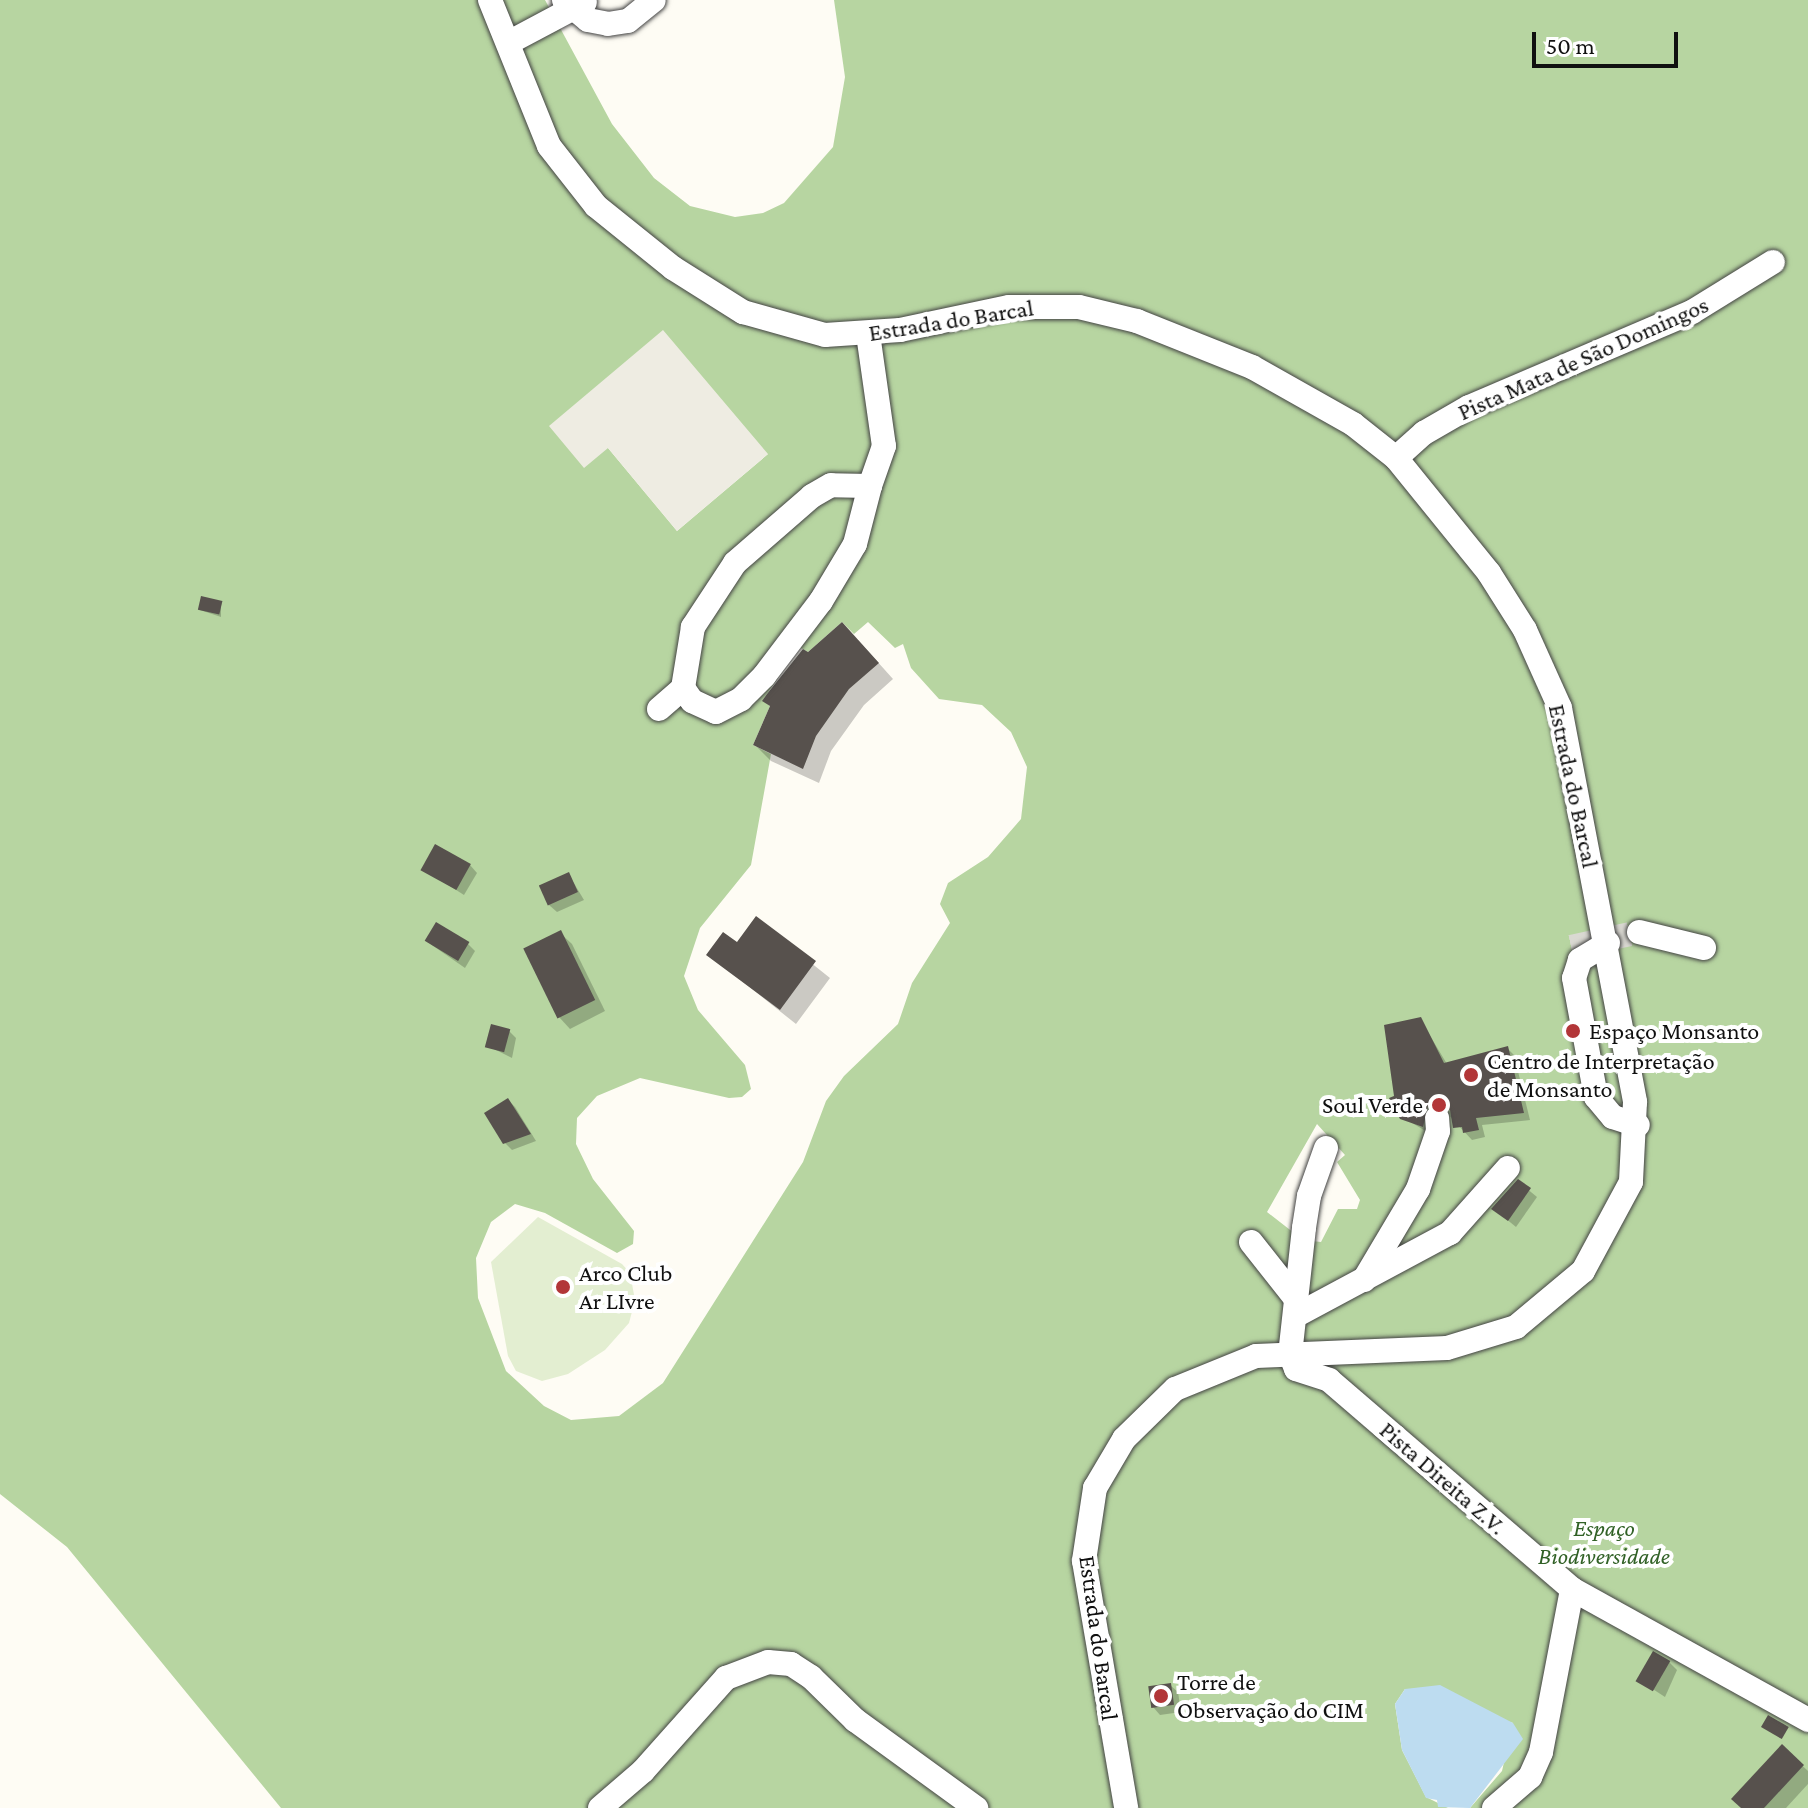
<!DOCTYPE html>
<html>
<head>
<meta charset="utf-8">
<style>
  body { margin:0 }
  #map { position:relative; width:1808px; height:1808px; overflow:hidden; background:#fefcf4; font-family:"Crimson Pro",serif }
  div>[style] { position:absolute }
  .forest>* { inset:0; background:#b7d5a1 }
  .pitch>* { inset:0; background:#e3eed1 }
  .plaza>* { inset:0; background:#eeece2 }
  .water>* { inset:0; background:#bddcf0 }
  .shadow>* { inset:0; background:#0003 }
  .building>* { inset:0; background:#57514d; transform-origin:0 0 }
  .minor-tunnel>* { height:24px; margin-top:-12px; transform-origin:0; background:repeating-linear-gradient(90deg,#dad9d2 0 24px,transparent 0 36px) }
  .roads { filter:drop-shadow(0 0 2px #434343) drop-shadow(0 0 2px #434343) }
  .minor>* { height:24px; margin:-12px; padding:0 12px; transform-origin:12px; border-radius:12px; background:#fff }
  .dots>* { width:22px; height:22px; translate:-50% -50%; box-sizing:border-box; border:4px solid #fff; border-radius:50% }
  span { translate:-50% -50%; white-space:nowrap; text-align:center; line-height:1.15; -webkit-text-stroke:8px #fff; paint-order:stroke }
  .street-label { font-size:24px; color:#101010 }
  .poi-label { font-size:24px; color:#101010 }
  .left { translate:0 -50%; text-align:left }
  .right { translate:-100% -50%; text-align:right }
  .park-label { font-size:24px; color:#316126; font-style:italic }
  .scale { position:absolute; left:1532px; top:32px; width:146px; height:36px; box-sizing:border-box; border:4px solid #101010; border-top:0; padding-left:10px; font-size:24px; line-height:28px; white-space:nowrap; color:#101010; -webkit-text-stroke:6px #fff; paint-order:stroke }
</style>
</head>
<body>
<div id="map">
  <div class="forest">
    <div style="clip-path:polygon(evenodd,0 0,545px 0,612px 124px,654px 178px,690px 206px,735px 217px,763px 213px,784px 203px,833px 147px,845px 77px,834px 0,1808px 0,1808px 1808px,1470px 1808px,1502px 1771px,1513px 1723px,1405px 1689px,1395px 1704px,1402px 1750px,1426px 1797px,1448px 1808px,281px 1808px,67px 1547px,0 1494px,0 0,608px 448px,768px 454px,677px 531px,608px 448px,0 0,842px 622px,854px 634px,868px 622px,895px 648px,903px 644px,911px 668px,939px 699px,982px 705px,1011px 732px,1027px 767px,1021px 819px,988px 857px,948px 883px,940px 904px,950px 923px,912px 983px,898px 1024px,844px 1076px,826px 1101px,803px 1162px,663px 1383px,619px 1416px,571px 1420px,544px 1406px,506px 1371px,478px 1298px,476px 1258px,491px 1222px,515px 1204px,545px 1213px,617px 1253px,633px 1244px,634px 1231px,593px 1179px,576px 1144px,577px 1118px,597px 1096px,640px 1078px,729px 1098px,742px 1097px,751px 1089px,745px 1065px,698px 1010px,684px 976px,700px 928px,751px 865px,771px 754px,753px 745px,770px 706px,763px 700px,799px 647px,808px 652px,842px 622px,0 0,1317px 1124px,1345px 1155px,1337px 1162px,1360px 1200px,1357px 1209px,1338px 1209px,1321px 1242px,1303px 1240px,1267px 1212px,1317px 1124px)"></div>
  </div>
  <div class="pitch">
    <div style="clip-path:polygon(538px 1217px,622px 1264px,630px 1273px,635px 1300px,629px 1323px,605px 1350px,568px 1374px,542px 1381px,516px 1371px,508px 1356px,491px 1262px)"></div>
  </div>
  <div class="plaza">
    <div style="clip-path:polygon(663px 330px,768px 454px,677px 531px,608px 448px,584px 468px,549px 426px)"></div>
  </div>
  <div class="water">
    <div style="clip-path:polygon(1440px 1685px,1513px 1723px,1523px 1739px,1470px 1808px,1438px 1807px,1437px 1800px,1426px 1798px,1402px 1750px,1395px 1704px,1405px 1689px)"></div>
  </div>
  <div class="shadow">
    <div style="clip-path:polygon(221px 602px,221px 617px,200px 610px)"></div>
    <div style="clip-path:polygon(858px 640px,893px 679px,864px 705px,831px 751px,819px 783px,771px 761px,755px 745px)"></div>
    <div style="clip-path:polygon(470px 865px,477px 873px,464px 895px,423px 869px)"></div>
    <div style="clip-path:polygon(569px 875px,584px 900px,557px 912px,549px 905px)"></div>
    <div style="clip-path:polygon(756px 919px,830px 978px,796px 1024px,709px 955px,737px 944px)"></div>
    <div style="clip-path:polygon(560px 933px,572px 944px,605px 1011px,570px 1029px,559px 1017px,525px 950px)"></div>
    <div style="clip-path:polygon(426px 941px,468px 944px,475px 951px,465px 968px)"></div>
    <div style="clip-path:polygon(1420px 1019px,1447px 1064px,1507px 1048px,1514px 1055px,1530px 1120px,1482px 1125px,1485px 1137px,1472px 1140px,1443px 1109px,1429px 1133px,1402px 1117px,1391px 1099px,1396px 1098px)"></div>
    <div style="clip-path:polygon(509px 1031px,516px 1038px,512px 1058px,488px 1046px)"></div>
    <div style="clip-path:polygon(508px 1100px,515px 1107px,536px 1141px,512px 1150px,504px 1142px)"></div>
    <div style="clip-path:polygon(1519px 1182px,1537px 1197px,1516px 1227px,1494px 1209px)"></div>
    <div style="clip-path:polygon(1669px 1662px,1677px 1670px,1665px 1697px,1642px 1682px)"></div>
    <div style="clip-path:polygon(1170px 1685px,1178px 1692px,1181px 1712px,1160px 1715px,1153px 1707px)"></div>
    <div style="clip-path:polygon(1782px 1747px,1808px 1771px,1808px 1784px,1786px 1808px,1743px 1808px)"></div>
  </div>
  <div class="building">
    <div style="left:201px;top:596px;width:22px;height:14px;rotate:13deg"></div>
    <div style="clip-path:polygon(842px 622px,879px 663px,849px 689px,816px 736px,803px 769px,753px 745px,770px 706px,762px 701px,767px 694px,803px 649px,808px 652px)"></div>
    <div style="left:435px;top:844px;width:41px;height:30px;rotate:29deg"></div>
    <div style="left:569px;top:872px;width:22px;height:33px;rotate:66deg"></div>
    <div style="clip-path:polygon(756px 916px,816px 961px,780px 1010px,706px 955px,723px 932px,737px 942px)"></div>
    <div style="left:436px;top:922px;width:39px;height:22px;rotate:31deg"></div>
    <div style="left:561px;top:930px;width:78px;height:42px;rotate:64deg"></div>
    <div style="clip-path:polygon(1421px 1017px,1444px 1063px,1508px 1046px,1524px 1113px,1476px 1118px,1479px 1130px,1463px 1133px,1462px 1127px,1453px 1128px,1450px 1110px,1443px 1104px,1428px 1106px,1423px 1127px,1400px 1119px,1389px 1098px,1394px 1096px,1384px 1025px)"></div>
    <div style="left:491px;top:1024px;width:20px;height:24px;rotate:15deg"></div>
    <div style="clip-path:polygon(508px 1098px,531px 1134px,503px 1144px,484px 1113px)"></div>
    <div style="clip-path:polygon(1518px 1179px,1531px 1188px,1508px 1221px,1491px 1209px)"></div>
    <div style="left:1653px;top:1651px;width:20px;height:35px;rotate:30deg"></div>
    <div style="left:1171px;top:1683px;width:22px;height:23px;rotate:82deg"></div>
    <div style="left:1768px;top:1715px;width:24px;height:14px;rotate:30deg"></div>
    <div style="clip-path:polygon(1782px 1744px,1804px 1765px,1764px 1808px,1741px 1808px,1731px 1799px)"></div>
  </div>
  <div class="minor-tunnel">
    <div style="left:1571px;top:947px;width:70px;rotate:-12.4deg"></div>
  </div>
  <div class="roads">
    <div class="minor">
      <div style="left:490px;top:0;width:157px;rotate:68deg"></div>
      <div style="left:549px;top:146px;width:76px;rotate:51.9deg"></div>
      <div style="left:596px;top:206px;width:99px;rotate:38.8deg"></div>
      <div style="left:673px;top:268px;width:83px;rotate:32.2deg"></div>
      <div style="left:743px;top:312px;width:85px;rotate:15.7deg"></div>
      <div style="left:825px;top:335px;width:75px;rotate:-3.8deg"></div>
      <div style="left:900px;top:330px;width:111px;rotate:-11.9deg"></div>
      <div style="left:1009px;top:307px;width:70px"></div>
      <div style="left:1079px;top:307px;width:60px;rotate:13.6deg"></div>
      <div style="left:1137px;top:321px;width:124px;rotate:21.8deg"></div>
      <div style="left:1252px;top:367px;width:116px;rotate:29.4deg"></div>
      <div style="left:1353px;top:424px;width:55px;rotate:38.3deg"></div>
      <div style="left:1396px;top:458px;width:148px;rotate:51deg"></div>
      <div style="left:1489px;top:573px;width:67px;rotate:57.7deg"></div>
      <div style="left:1525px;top:630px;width:85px;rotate:65.8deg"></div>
      <div style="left:1560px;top:708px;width:401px;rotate:79.2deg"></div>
      <div style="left:1635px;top:1102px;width:80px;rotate:92.9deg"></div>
      <div style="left:1631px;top:1182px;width:101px;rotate:118.3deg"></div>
      <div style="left:1583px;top:1271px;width:87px;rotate:140.1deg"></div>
      <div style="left:1516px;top:1327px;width:72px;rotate:163.1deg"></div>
      <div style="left:1447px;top:1348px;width:191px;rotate:177.6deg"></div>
      <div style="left:1256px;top:1356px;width:87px;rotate:157.8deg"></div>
      <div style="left:1175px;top:1389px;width:71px;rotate:135.6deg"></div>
      <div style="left:1124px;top:1439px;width:57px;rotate:120.6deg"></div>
      <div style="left:1095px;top:1488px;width:74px;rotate:98.6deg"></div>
      <div style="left:1084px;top:1561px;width:251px;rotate:80.3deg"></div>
      <div style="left:564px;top:0;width:31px;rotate:40deg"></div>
      <div style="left:588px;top:20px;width:20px;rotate:11deg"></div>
      <div style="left:608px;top:24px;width:20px;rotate:-9deg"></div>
      <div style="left:628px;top:21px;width:33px;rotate:-39deg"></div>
      <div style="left:508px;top:43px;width:87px;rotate:-28deg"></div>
      <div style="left:868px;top:334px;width:113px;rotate:81.9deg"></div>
      <div style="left:884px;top:446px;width:42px;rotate:109.3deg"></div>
      <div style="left:870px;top:486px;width:39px;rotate:-179deg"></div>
      <div style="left:831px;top:485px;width:22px;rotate:150deg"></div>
      <div style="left:812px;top:496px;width:102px;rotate:139deg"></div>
      <div style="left:735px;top:563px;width:77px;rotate:123.3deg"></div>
      <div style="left:693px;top:627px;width:62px;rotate:99.3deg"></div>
      <div style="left:683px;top:688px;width:16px;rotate:55deg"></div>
      <div style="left:692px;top:701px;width:26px;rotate:25deg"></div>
      <div style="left:716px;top:712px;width:28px;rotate:-27deg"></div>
      <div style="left:741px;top:699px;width:33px;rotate:-45deg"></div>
      <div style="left:764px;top:676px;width:94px;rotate:-52.8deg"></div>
      <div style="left:821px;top:601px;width:66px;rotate:-59.2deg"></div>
      <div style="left:855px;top:544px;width:60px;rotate:-75.5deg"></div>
      <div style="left:1396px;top:458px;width:38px;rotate:-42deg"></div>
      <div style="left:1424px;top:433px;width:52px;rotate:-30deg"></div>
      <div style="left:1469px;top:407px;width:242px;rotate:-23.1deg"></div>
      <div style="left:1692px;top:312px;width:95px;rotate:-31.7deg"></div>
      <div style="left:659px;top:709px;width:32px;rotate:-41deg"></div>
      <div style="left:1639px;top:932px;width:67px;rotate:13.8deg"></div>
      <div style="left:1608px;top:943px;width:33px;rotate:149deg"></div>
      <div style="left:1580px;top:960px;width:19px;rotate:108deg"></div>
      <div style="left:1574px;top:978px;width:121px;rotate:79.5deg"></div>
      <div style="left:1596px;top:1097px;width:26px;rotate:50deg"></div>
      <div style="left:1613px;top:1117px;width:26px;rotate:18deg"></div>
      <div style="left:1326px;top:1148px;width:51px;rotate:109.5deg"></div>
      <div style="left:1309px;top:1196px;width:32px;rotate:99deg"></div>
      <div style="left:1304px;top:1228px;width:127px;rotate:96.3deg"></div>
      <div style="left:1290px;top:1354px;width:16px;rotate:68deg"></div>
      <div style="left:1296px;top:1369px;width:35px;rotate:18deg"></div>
      <div style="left:1329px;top:1380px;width:321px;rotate:40.7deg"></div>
      <div style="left:1572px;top:1589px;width:270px;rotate:29deg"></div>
      <div style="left:1251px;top:1242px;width:73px;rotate:51.7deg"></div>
      <div style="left:1364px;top:1280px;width:106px;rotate:-59.3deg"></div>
      <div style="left:1418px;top:1189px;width:61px;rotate:-71deg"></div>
      <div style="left:1438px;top:1131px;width:13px;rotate:-94deg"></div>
      <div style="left:1297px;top:1315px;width:174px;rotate:-28.2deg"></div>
      <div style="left:1450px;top:1233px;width:87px;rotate:-48.3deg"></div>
      <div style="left:600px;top:1808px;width:57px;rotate:-40.7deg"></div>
      <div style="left:643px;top:1771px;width:125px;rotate:-48.3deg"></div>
      <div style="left:726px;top:1678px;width:45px;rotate:-20.9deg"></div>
      <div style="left:768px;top:1662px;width:23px;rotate:5deg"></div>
      <div style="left:791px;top:1664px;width:24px;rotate:33deg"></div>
      <div style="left:811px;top:1677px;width:62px;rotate:44.3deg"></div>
      <div style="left:855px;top:1720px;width:150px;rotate:36deg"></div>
      <div style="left:1494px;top:1808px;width:48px;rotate:-40.7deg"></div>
      <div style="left:1530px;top:1777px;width:27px;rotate:-66deg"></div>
      <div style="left:1541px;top:1752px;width:166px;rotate:-79.2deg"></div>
    </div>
  </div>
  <div class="dots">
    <div style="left:1573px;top:1031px;background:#b23638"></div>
    <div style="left:1471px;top:1075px;background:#b23638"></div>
    <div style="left:1439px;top:1105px;background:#b23638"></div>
    <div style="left:563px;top:1287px;background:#b23638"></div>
    <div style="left:1161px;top:1696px;background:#b23638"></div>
  </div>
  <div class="street-label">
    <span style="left:951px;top:320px;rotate:-9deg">Estrada do Barcal</span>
    <span style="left:1583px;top:358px;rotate:-24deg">Pista Mata de São Domingos</span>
    <span style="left:1574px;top:786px;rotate:78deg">Estrada do Barcal</span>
    <span style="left:1443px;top:1478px;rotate:41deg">Pista Direita Z.V.</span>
    <span style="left:1099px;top:1638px;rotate:82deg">Estrada do Barcal</span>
  </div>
  <div class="poi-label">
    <span class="left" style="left:1589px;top:1031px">Espaço Monsanto</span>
    <span class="left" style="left:1487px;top:1075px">Centro de Interpretação<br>de Monsanto</span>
    <span class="right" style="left:1423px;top:1105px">Soul Verde</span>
    <span class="left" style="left:579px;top:1287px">Arco Club<br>Ar LIvre</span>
    <span class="left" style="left:1177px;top:1696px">Torre de<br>Observação do CIM</span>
  </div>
  <div class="park-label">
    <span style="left:1604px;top:1542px">Espaço<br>Biodiversidade</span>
  </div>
  <div class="scale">50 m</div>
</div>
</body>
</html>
